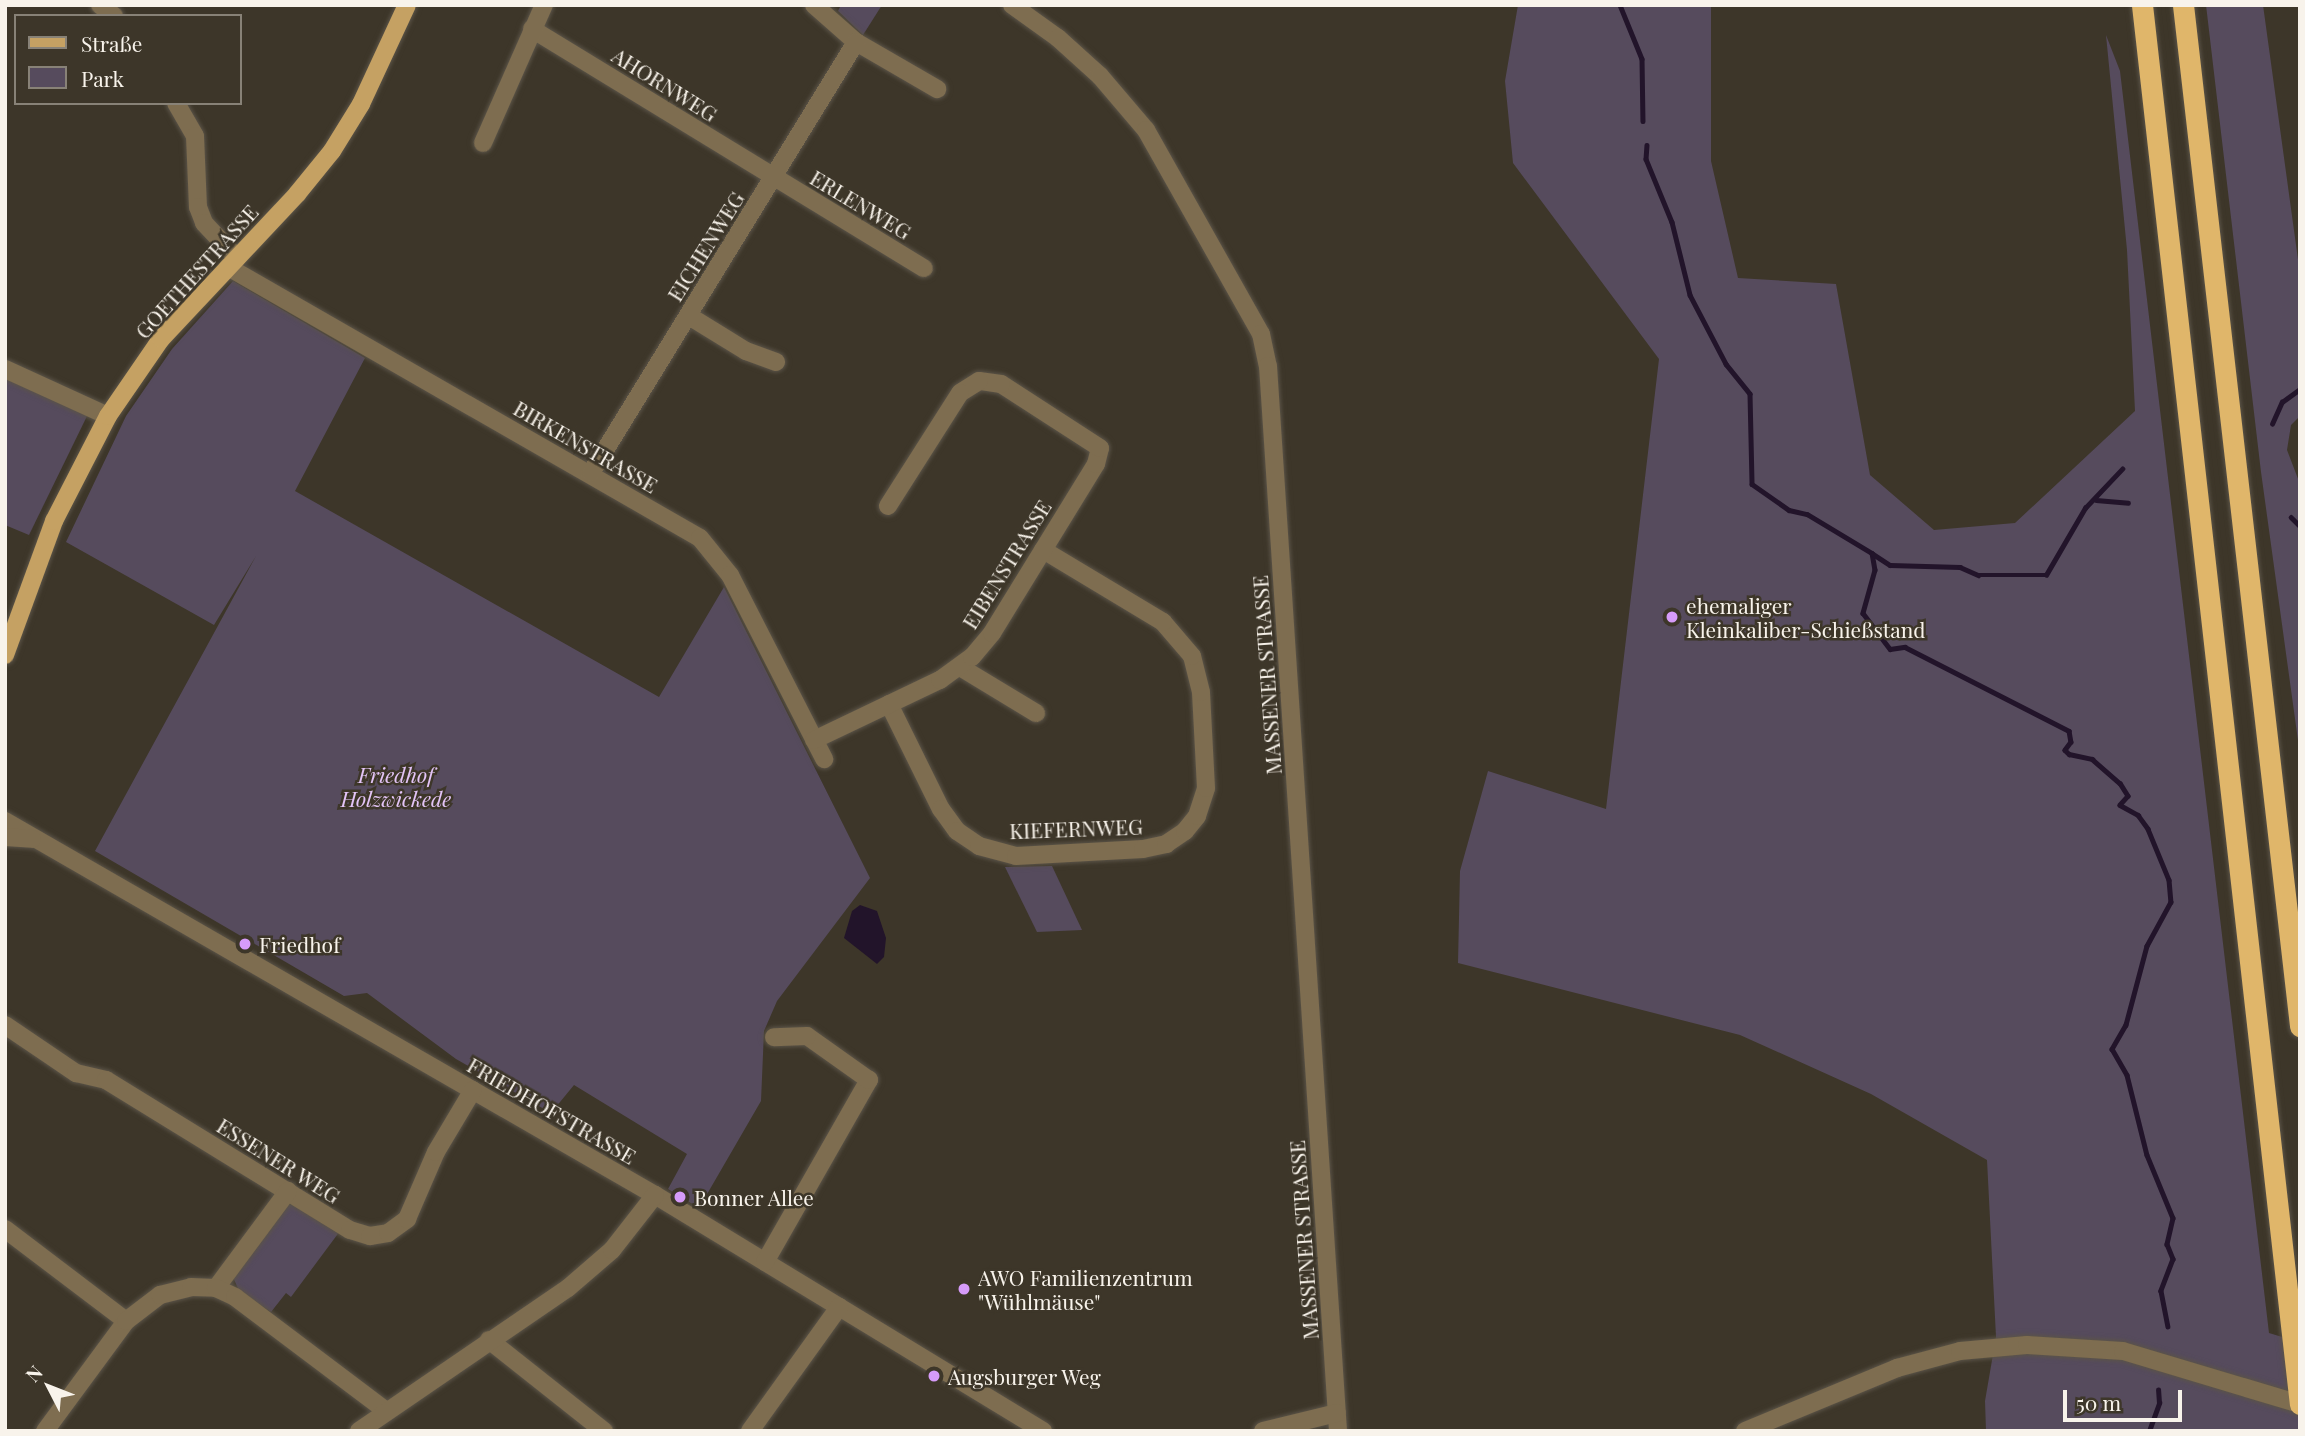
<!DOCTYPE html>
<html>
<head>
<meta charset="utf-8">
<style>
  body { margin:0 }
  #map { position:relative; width:2305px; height:1436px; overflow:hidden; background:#3d3629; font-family:"Playfair Display",serif }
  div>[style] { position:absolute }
  .green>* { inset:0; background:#564b5d }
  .water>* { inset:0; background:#22142a }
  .stream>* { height:4.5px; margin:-2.25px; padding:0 2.25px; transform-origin:2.25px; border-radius:2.25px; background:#22142a }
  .roads { filter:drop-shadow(0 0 2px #5b5448) drop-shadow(0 0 2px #5b5448) }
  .minor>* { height:18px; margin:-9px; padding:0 9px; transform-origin:9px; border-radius:9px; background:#7e6d50 }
  .major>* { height:18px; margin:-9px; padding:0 9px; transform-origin:9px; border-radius:9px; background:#c5a163 }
  .highway>* { height:21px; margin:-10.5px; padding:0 10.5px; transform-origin:10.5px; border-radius:10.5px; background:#e0b66a }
  .dots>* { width:19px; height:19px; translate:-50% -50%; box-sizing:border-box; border:4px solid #3d3629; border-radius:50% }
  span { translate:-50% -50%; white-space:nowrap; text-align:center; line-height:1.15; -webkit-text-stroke:5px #3d3629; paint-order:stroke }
  .street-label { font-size:21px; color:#f8f3eb }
  .poi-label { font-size:21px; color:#f8f3eb }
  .left { translate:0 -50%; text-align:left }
  .park-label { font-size:21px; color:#e3c4f7; font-style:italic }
  .frame { position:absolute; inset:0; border:7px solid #f8f3eb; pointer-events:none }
  .legend { position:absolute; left:14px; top:14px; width:228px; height:91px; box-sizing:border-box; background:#3d3629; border:2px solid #888277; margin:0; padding:9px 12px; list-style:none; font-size:21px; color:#f8f3eb }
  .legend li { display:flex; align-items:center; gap:14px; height:35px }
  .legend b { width:35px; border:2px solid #888277 }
  .north { position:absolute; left:14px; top:1352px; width:70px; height:70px; -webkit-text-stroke:5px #3d3629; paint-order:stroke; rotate:312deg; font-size:19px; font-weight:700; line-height:28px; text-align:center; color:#f8f3eb }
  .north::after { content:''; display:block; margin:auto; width:24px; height:32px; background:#f8f3eb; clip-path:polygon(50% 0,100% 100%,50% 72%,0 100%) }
  .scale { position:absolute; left:2063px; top:1390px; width:119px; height:32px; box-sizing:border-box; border:4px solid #f8f3eb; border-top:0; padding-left:9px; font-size:21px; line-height:24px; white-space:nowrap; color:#f8f3eb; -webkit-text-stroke:5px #3d3629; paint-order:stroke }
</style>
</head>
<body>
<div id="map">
  <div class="green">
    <div style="clip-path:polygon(841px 5px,882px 5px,863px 35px,838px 11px)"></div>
    <div style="clip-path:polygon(1518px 5px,1711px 5px,1711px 161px,1738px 278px,1836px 284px,1870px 475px,1934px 530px,2015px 523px,2135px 411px,2127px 250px,2106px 35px,2120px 71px,2269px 1333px,2292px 1340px,2300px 1431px,1986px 1431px,1985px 1401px,1996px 1337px,1987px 1160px,1871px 1094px,1740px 1035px,1458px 963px,1460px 871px,1488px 771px,1606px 809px,1659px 359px,1513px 163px,1505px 81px)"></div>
    <div style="clip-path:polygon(2206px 5px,2263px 5px,2300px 274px,2300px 416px,2291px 425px,2287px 450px,2300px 484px,2300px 755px,2261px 472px)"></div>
    <div style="clip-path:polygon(233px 281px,365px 358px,295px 491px,659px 697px,724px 587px,870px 878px,777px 1001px,764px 1031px,761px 1101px,699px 1208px,668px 1189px,687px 1154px,574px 1085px,551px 1113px,456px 1059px,367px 993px,344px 996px,95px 851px,256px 556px,214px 625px,66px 542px,126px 416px,172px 349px)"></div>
    <div style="clip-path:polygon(5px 377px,88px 414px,29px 535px,5px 525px)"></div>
    <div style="clip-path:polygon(1052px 866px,1082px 930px,1037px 932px,1005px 867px)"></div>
    <div style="clip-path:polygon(294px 1204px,340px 1231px,291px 1297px,286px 1293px,271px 1312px,239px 1291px,233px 1277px,285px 1206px)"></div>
  </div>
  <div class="water">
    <div style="clip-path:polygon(860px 905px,877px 911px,886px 938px,884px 957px,877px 964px,844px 938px,852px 911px)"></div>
  </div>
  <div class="stream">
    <div style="left:1620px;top:5px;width:58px;rotate:67.8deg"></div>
    <div style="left:1642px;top:59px;width:62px;rotate:89.1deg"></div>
    <div style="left:1647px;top:145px;width:14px;rotate:94deg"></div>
    <div style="left:1646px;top:159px;width:68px;rotate:67.6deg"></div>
    <div style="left:1672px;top:222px;width:75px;rotate:76.1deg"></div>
    <div style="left:1690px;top:295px;width:78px;rotate:62.4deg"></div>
    <div style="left:1726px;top:364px;width:38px;rotate:51deg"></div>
    <div style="left:1750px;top:394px;width:90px;rotate:88.7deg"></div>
    <div style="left:1752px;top:484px;width:45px;rotate:35.1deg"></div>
    <div style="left:1789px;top:510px;width:18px;rotate:13deg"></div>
    <div style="left:1807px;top:514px;width:76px;rotate:31deg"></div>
    <div style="left:1872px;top:553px;width:17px;rotate:80deg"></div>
    <div style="left:1875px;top:570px;width:45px;rotate:105.6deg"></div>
    <div style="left:1863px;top:613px;width:45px;rotate:53.1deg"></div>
    <div style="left:1890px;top:649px;width:15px;rotate:-8deg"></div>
    <div style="left:1905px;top:647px;width:184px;rotate:27.1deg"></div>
    <div style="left:2069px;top:731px;width:11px;rotate:80deg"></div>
    <div style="left:2071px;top:742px;width:10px;rotate:127deg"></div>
    <div style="left:2065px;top:750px;width:6px;rotate:45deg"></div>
    <div style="left:2069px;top:754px;width:24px;rotate:12deg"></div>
    <div style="left:2092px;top:759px;width:37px;rotate:41deg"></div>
    <div style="left:2120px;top:783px;width:15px;rotate:58deg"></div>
    <div style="left:2128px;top:796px;width:12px;rotate:132deg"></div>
    <div style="left:2120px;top:805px;width:21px;rotate:29deg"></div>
    <div style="left:2138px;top:815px;width:17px;rotate:54deg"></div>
    <div style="left:2148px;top:829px;width:55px;rotate:67.6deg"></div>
    <div style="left:2169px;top:880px;width:22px;rotate:85deg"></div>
    <div style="left:2171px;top:902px;width:50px;rotate:118.6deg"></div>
    <div style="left:2147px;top:946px;width:82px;rotate:104.9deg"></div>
    <div style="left:2126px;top:1025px;width:28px;rotate:120deg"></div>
    <div style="left:2112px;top:1049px;width:30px;rotate:60deg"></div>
    <div style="left:2127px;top:1075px;width:82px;rotate:76deg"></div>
    <div style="left:2147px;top:1155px;width:68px;rotate:67.6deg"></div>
    <div style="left:2173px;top:1218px;width:27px;rotate:103deg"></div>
    <div style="left:2167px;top:1244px;width:16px;rotate:68deg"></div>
    <div style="left:2173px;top:1259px;width:34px;rotate:111deg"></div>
    <div style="left:2161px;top:1291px;width:36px;rotate:79deg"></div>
    <div style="left:2272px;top:424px;width:24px;rotate:-66deg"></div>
    <div style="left:2282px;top:402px;width:22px;rotate:-36deg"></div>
    <div style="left:2096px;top:500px;width:32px;rotate:5deg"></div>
    <div style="left:2291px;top:517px;width:13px;rotate:45deg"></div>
    <div style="left:1873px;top:554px;width:20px;rotate:33deg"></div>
    <div style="left:1890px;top:565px;width:70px;rotate:1.6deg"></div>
    <div style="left:1960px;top:567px;width:20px;rotate:24deg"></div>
    <div style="left:1978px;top:575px;width:68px"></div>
    <div style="left:2046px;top:575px;width:78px;rotate:-59.8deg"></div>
    <div style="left:2085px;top:508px;width:54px;rotate:-46.5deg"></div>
    <div style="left:2149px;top:1431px;width:30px;rotate:-70deg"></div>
    <div style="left:2159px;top:1403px;width:13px;rotate:-94deg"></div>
  </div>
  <div class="roads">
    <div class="minor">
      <div style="left:100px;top:5px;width:18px;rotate:38deg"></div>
      <div style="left:814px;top:5px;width:56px;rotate:41.4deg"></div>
      <div style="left:856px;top:42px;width:94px;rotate:30.1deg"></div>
      <div style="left:1012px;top:5px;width:57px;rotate:35.7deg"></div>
      <div style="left:1058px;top:38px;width:57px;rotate:42.1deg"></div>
      <div style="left:1100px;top:76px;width:71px;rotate:49.6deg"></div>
      <div style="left:1146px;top:130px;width:234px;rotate:60.6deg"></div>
      <div style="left:1261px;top:334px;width:33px;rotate:78deg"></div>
      <div style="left:1268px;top:366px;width:1067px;rotate:86.24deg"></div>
      <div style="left:532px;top:29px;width:459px;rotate:31.4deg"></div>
      <div style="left:176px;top:103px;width:38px;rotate:60deg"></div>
      <div style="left:195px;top:136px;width:71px;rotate:87.6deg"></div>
      <div style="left:198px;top:207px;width:17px;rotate:69deg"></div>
      <div style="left:204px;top:223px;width:48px;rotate:46.7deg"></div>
      <div style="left:483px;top:143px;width:151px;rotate:-66.2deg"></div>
      <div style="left:228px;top:267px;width:544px;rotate:29.86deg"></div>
      <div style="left:700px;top:538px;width:48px;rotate:51deg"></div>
      <div style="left:730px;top:575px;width:207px;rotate:62.9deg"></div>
      <div style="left:689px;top:316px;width:67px;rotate:31.6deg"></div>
      <div style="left:746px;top:351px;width:32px;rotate:20deg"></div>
      <div style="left:5px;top:369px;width:113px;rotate:24.5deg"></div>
      <div style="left:591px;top:473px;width:506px;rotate:-58.41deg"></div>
      <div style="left:960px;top:667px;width:89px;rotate:31.2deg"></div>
      <div style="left:889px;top:704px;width:117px;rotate:63.7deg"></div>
      <div style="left:941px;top:809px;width:27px;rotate:54deg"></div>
      <div style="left:957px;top:831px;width:27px;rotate:34deg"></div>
      <div style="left:979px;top:846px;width:38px;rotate:15deg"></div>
      <div style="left:1016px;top:856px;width:127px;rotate:-3.2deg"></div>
      <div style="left:1143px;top:849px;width:24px;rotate:-12deg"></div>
      <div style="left:1166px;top:844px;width:23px;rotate:-34deg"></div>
      <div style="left:1185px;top:831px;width:19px;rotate:-51deg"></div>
      <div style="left:1197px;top:816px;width:29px;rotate:-72deg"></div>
      <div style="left:1206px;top:788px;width:96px;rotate:-93deg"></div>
      <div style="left:1201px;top:692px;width:37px;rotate:-104deg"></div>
      <div style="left:1192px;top:656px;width:45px;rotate:-130.5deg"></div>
      <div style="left:1163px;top:622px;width:140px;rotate:-149deg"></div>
      <div style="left:814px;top:740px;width:140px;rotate:-25.5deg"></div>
      <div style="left:940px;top:680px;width:39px;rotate:-36deg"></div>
      <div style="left:972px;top:657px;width:31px;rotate:-50deg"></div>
      <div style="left:992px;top:633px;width:198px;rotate:-58.4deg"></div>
      <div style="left:1096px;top:464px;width:16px;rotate:-76deg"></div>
      <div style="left:1100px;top:448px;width:118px;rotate:-147.1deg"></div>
      <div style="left:1001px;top:384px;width:22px;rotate:-172deg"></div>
      <div style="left:979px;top:381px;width:22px;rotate:148deg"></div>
      <div style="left:960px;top:393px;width:134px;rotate:122.5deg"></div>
      <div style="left:5px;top:821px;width:750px;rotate:29.92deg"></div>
      <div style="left:655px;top:1195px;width:454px;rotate:31.3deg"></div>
      <div style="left:5px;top:837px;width:27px;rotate:4deg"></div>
      <div style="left:5px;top:1025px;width:86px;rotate:34.1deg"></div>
      <div style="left:76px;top:1073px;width:31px;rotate:13deg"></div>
      <div style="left:106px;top:1080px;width:286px;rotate:31.6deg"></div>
      <div style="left:350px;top:1230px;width:21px;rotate:17deg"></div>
      <div style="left:370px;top:1236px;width:18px;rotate:-9deg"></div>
      <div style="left:388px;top:1233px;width:24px;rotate:-36deg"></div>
      <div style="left:407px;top:1219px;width:73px;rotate:-66.6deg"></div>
      <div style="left:436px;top:1152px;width:72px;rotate:-59.2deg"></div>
      <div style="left:5px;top:1229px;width:152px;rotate:37.2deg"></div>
      <div style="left:765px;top:1262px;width:210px;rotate:-60.3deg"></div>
      <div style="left:869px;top:1080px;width:76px;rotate:-144.6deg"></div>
      <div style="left:807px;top:1036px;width:33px;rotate:178deg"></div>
      <div style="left:216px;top:1288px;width:121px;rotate:-53.4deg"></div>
      <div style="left:489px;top:1340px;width:147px;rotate:38.4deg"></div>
      <div style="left:45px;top:1431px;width:137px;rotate:-53.6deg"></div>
      <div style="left:126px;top:1321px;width:43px;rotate:-37.4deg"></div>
      <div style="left:160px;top:1295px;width:32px;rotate:-14deg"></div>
      <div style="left:191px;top:1287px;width:25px;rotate:2deg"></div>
      <div style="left:216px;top:1288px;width:21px;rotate:25deg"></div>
      <div style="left:235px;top:1297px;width:188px;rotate:37deg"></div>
      <div style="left:359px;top:1431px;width:253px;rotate:-34.4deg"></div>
      <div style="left:568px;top:1288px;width:58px;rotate:-40.8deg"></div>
      <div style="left:612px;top:1250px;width:70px;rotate:-52deg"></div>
      <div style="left:750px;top:1431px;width:153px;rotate:-54.3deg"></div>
      <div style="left:1263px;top:1431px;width:76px;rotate:-13.7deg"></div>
      <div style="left:1745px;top:1431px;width:165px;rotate:-22.5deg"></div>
      <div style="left:1897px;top:1368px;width:65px;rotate:-15.1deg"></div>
      <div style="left:1960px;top:1351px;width:67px;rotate:-5.1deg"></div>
      <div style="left:2027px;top:1345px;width:96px;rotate:3.6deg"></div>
      <div style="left:2123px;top:1351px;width:185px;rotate:16.7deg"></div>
    </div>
    <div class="major">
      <div style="left:5px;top:655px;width:143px;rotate:-69.9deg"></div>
      <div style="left:54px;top:521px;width:118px;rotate:-62.8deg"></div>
      <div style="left:108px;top:416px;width:93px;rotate:-55.5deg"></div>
      <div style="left:161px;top:339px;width:199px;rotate:-46.8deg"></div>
      <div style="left:297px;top:194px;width:55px;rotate:-50.9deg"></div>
      <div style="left:332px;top:151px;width:55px;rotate:-58.3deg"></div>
      <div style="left:361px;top:104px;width:109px;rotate:-65.1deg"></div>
    </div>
    <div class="highway">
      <div style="left:2142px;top:5px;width:1408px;rotate:83.56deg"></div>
      <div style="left:2183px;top:5px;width:1028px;rotate:83.46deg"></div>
    </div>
  </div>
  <div class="dots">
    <div style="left:1672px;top:617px;background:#d69bf9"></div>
    <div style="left:245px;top:944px;background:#d69bf9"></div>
    <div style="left:680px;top:1197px;background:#d69bf9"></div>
    <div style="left:964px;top:1289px;background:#d69bf9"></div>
    <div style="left:934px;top:1376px;background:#d69bf9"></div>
  </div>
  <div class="street-label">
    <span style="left:665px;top:84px;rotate:32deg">AHORNWEG</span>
    <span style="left:861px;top:204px;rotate:31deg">ERLENWEG</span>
    <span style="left:705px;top:246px;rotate:-58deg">EICHENWEG</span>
    <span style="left:196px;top:271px;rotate:-48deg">GOETHESTRASSE</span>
    <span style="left:586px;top:446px;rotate:30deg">BIRKENSTRASSE</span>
    <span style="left:1006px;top:564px;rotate:-58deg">EIBENSTRASSE</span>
    <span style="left:1266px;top:675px;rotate:-94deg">MASSENER STRASSE</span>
    <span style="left:1076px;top:828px;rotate:-2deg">KIEFERNWEG</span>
    <span style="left:552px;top:1110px;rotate:30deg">FRIEDHOFSTRASSE</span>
    <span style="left:279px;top:1160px;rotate:32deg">ESSENER WEG</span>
    <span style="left:1303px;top:1240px;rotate:-94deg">MASSENER STRASSE</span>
  </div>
  <div class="poi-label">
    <span class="left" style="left:1686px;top:617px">ehemaliger<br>Kleinkaliber-Schießstand</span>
    <span class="left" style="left:259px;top:944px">Friedhof</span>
    <span class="left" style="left:694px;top:1197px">Bonner Allee</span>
    <span class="left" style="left:978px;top:1289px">AWO Familienzentrum<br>"Wühlmäuse"</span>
    <span class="left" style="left:948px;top:1376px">Augsburger Weg</span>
  </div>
  <div class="park-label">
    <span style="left:396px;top:786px">Friedhof<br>Holzwickede</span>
  </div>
  <div class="frame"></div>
  <ul class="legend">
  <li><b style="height:9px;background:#c5a163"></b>Straße</li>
  <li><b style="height:19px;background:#564b5d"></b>Park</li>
  </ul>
  <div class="north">N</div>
  <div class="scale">50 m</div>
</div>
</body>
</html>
